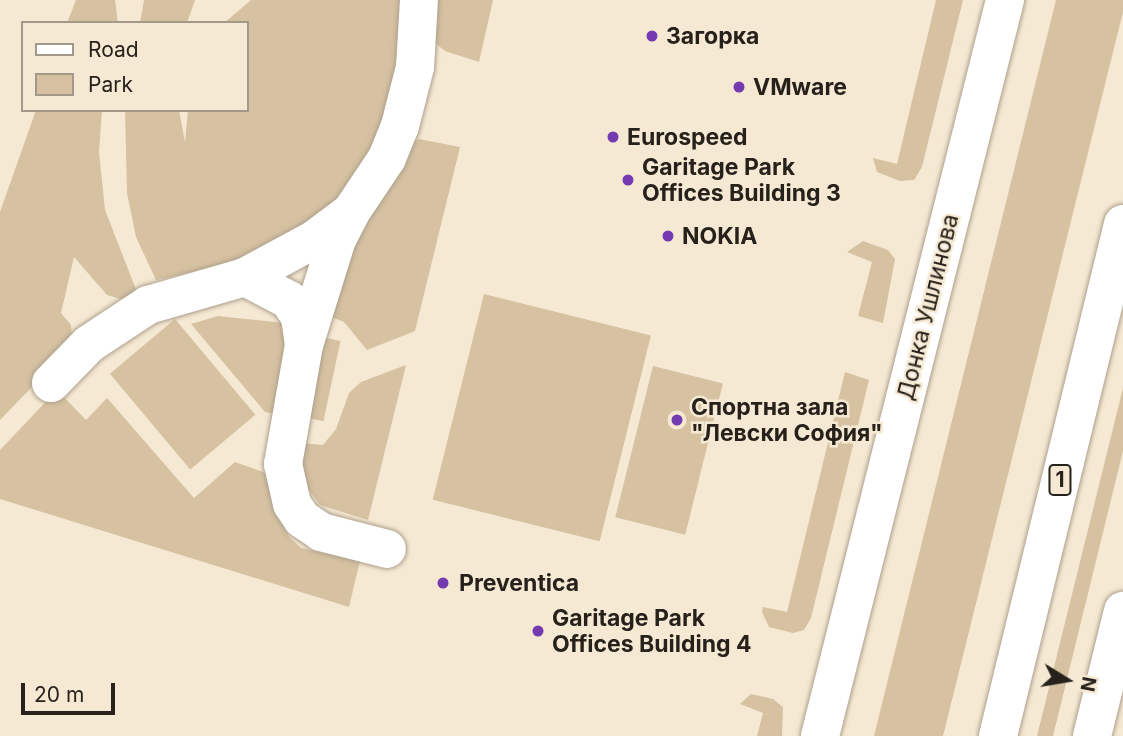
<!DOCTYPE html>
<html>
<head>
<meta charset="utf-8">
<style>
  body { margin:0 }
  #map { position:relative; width:1123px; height:736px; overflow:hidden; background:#f6e9d4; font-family:Inter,sans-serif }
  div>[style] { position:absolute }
  .green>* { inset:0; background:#d6c1a1; transform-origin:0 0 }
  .roads { filter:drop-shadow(0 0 2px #ada08c) drop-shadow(0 0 2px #ada08c) }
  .minor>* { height:38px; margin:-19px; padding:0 19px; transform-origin:19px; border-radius:19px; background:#fff }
  .highway>* { height:38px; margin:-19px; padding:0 19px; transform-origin:19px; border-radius:19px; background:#fff }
  .dots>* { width:19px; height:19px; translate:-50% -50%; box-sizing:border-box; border:4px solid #f6e9d4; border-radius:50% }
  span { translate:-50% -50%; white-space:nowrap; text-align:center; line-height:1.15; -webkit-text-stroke:5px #f6e9d4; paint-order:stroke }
  .shield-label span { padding:2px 5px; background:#f6e9d4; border:2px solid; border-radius:5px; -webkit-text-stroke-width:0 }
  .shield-label { font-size:21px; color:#26211a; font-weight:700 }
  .poi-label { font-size:23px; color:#26211a; font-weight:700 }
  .left { translate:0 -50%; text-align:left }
  .street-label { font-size:23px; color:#26211a }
  .legend { position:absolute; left:21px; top:21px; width:228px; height:91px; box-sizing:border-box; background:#f6e9d4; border:2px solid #a3998a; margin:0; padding:9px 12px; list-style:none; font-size:21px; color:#26211a }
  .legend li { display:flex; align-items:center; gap:14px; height:35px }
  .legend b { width:35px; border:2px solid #a3998a }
  .north { position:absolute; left:1032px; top:645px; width:70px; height:70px; -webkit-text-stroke:5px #f6e9d4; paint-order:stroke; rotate:101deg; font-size:19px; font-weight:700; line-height:28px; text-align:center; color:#26211a }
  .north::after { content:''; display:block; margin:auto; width:24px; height:32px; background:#26211a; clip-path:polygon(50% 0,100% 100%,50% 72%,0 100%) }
  .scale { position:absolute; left:21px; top:683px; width:94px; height:32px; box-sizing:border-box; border:4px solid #26211a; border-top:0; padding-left:9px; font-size:21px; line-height:24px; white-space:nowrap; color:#26211a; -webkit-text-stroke:5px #f6e9d4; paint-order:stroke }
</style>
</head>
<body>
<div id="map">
  <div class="green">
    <div style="clip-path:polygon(76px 0,115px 0,118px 23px,67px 23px)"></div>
    <div style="clip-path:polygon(144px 0,195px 0,187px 23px,140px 23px)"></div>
    <div style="clip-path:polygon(251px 0,410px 0,397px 108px,340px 213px,242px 261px,156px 280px,136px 237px,127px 193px,125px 110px,179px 110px,185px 142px,188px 110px,247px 110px,247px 23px,224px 23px)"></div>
    <div style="clip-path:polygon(430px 0,493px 0,479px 62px,445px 51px,430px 39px)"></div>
    <div style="clip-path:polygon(936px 0,963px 0,922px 167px,914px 180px,900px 181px,877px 172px,873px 158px,897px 164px)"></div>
    <div style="clip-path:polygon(1056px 0,1123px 0,1123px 12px,943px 736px,874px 736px)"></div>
    <div style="clip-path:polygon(36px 110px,102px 110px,99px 152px,105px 210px,137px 292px,121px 299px,107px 295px,74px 257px,61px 313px,71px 325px,72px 337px,64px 354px,0 420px,0 212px)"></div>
    <div style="clip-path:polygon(419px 139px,460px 147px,415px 331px,367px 350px,344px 322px,324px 314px,345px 254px,411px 143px)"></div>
    <div style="clip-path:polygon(863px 241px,888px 250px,895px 259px,883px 323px,858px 316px,872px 262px,847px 252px)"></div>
    <div style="left:484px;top:294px;width:172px;height:212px;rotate:14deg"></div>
    <div style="clip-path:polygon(218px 316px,293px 324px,275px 414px,265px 412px,191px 324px)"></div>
    <div style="left:175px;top:319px;width:125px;height:85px;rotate:50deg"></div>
    <div style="left:317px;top:336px;width:24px;height:82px;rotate:12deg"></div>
    <div style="clip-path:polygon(406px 365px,368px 520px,320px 505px,304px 483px,301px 443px,323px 445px,336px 429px,349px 393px,361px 382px)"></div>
    <div style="left:653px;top:366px;width:72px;height:156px;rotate:14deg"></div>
    <div style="clip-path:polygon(845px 372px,869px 380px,811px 618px,804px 630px,793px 633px,769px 627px,762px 612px,763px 607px,787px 612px)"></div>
    <div style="clip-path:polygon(1123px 388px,1123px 451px,1053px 736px,1037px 736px)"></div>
    <div style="clip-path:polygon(57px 390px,86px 420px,107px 398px,194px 498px,235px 462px,271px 475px,275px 511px,290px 538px,301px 548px,360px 561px,349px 607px,0 499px,0 450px)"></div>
    <div style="clip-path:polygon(751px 694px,773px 699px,783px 707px,782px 736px,757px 736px,763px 713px,740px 704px)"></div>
  </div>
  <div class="roads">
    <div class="minor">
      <div style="left:350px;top:214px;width:28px;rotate:117deg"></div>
      <div style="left:337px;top:239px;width:111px;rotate:107.3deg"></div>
      <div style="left:304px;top:345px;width:121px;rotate:100deg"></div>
      <div style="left:283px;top:464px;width:41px;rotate:77.3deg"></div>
      <div style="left:292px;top:504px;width:18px;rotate:56deg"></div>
      <div style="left:302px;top:519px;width:23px;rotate:34deg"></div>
      <div style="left:321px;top:532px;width:68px;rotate:14.4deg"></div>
      <div style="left:245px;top:277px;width:50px;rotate:27.6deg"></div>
      <div style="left:289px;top:300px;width:20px;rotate:57deg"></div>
      <div style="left:300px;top:317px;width:28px;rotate:82deg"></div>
      <div style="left:51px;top:383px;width:54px;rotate:-45.7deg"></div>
      <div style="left:89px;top:344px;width:71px;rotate:-33.5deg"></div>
      <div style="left:148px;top:305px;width:101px;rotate:-16.1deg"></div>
      <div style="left:245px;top:277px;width:80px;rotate:-28.5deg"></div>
      <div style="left:315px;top:239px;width:45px;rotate:-36.9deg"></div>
      <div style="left:351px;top:212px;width:65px;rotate:-56.3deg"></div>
      <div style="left:387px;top:158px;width:35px;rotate:-68deg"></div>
      <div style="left:400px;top:126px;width:61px;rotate:-75.7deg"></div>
      <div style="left:415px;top:67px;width:67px;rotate:-86.6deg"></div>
      <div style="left:820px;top:736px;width:759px;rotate:-75.89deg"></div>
    </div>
    <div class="highway">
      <div style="left:998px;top:736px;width:527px;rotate:-76.28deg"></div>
      <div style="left:1092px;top:736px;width:129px;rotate:-76.1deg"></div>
    </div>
  </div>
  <div class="dots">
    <div style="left:652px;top:36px;background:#743bb1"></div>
    <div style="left:739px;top:87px;background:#743bb1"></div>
    <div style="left:613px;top:137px;background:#743bb1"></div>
    <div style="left:628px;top:180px;background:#743bb1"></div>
    <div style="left:668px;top:236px;background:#743bb1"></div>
    <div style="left:677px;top:420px;background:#743bb1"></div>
    <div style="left:443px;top:583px;background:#743bb1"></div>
    <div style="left:538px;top:631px;background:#743bb1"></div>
  </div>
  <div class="shield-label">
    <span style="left:1060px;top:480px">1</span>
  </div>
  <div class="poi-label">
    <span class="left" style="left:666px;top:36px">Загорка</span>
    <span class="left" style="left:753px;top:87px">VMware</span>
    <span class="left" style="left:627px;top:137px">Eurospeed</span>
    <span class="left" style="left:642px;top:180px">Garitage Park<br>Offices Building 3</span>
    <span class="left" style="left:682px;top:236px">NOKIA</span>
    <span class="left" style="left:691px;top:420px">Спортна зала<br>"Левски София"</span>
    <span class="left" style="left:459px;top:583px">Preventica</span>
    <span class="left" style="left:552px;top:631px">Garitage Park<br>Offices Building 4</span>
  </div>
  <div class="street-label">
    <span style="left:928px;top:307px;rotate:-76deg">Донка Ушлинова</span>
  </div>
  <ul class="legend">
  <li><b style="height:9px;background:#fff"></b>Road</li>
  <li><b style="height:19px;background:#d6c1a1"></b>Park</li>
  </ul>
  <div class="north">N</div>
  <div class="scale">20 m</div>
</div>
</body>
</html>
